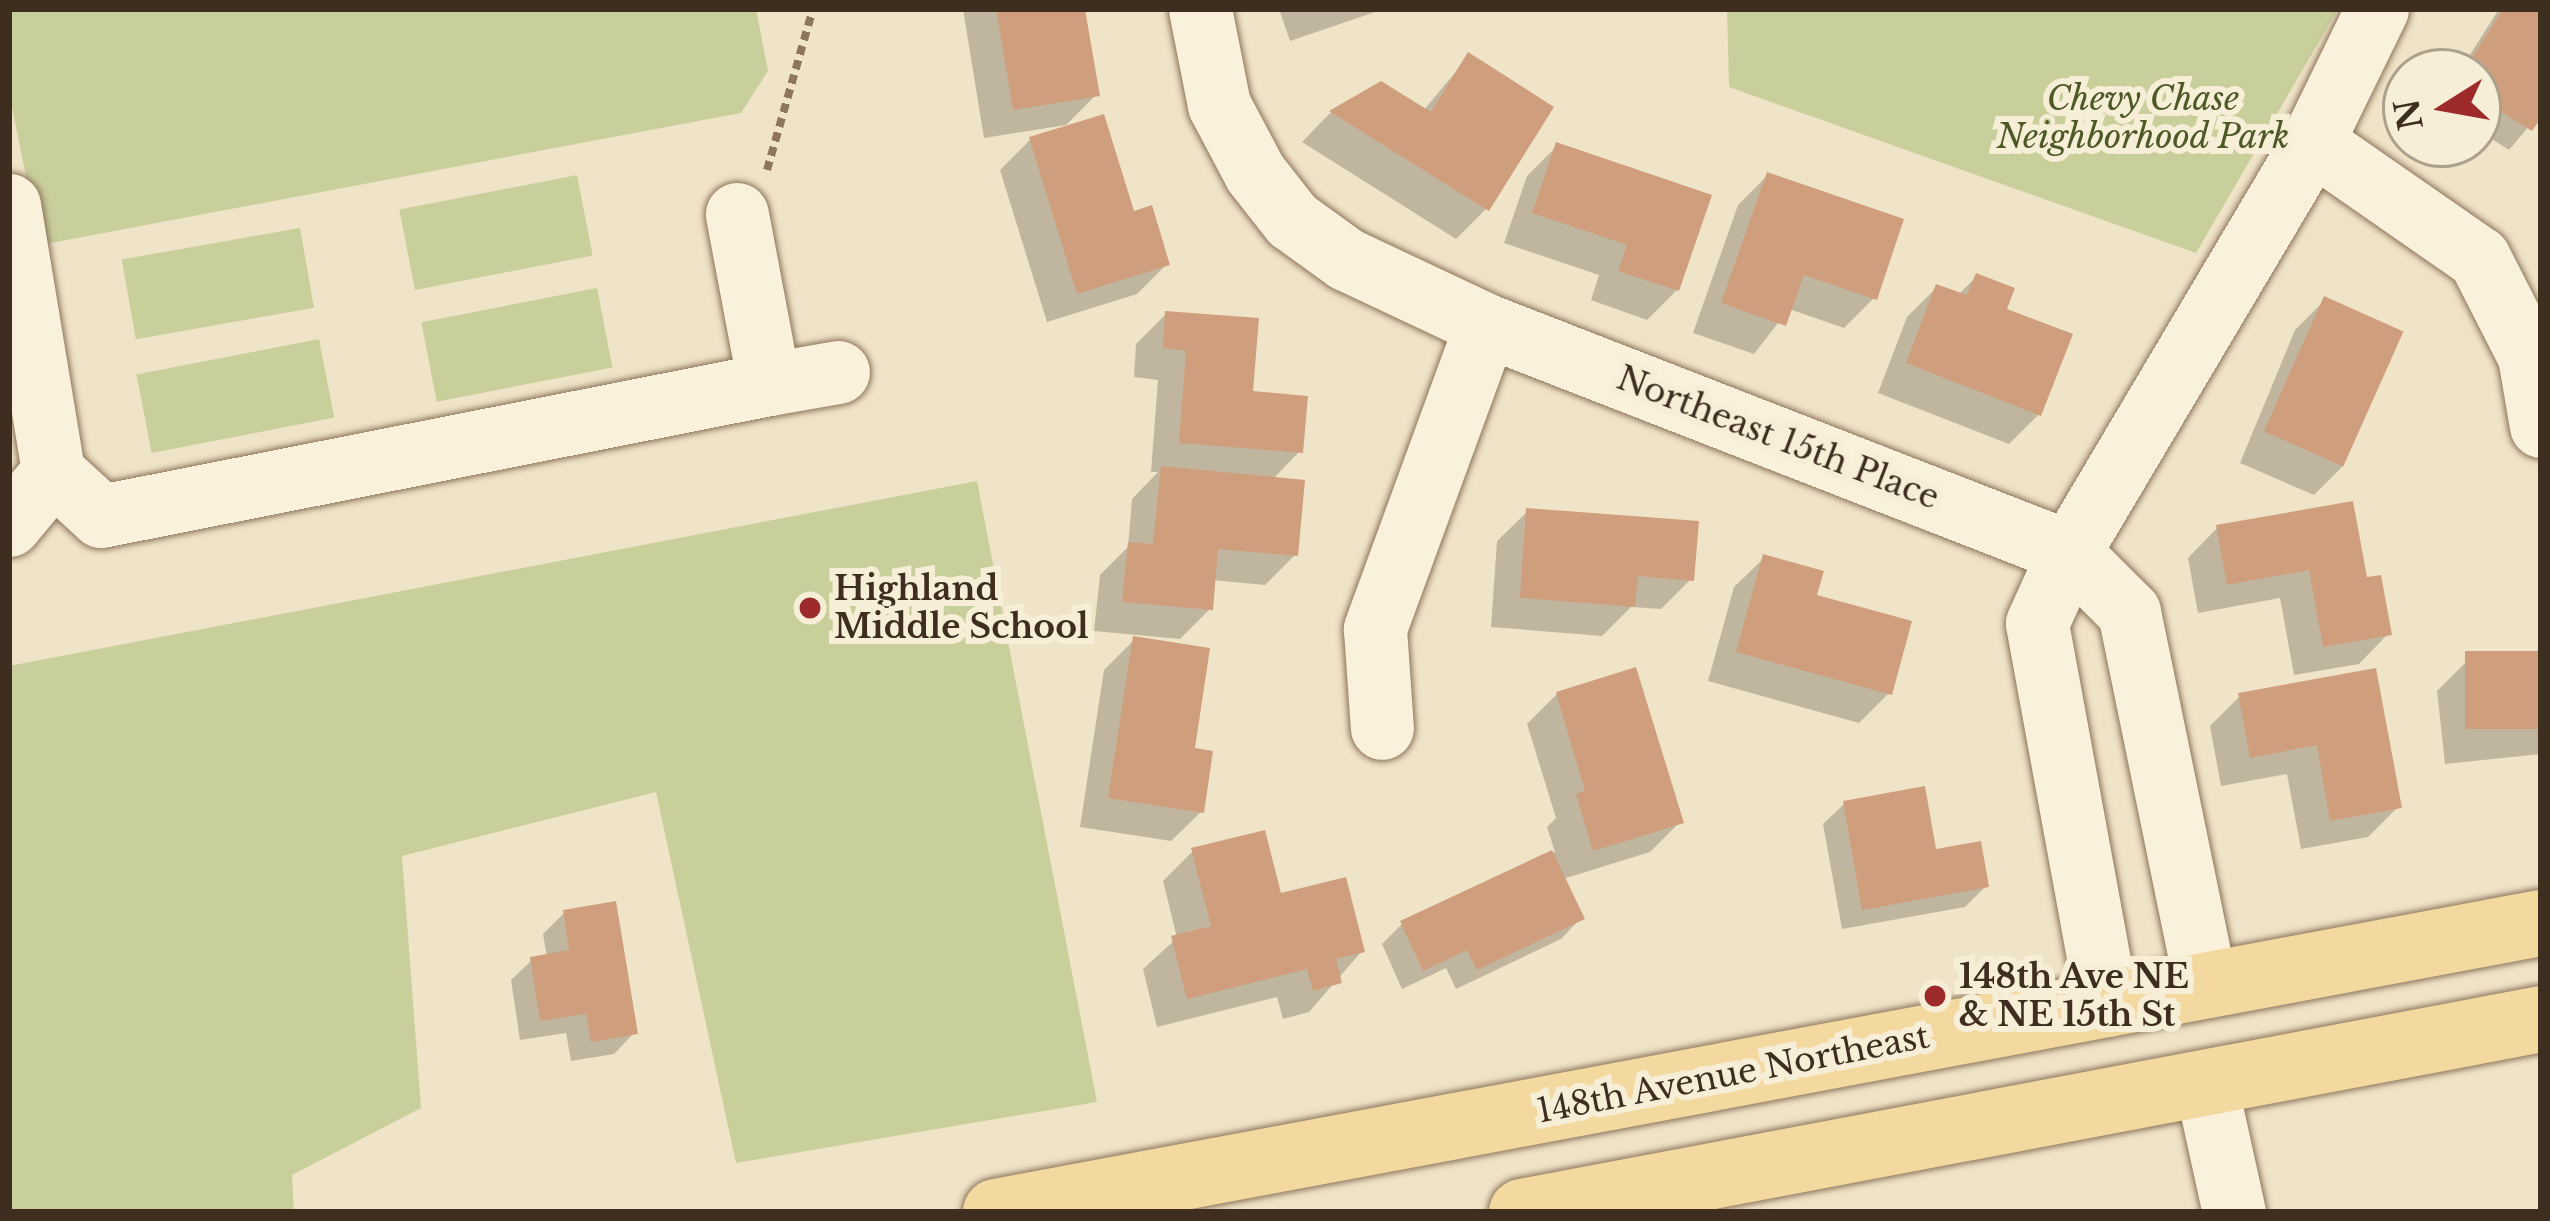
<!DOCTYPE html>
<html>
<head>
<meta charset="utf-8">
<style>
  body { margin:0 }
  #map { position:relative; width:2550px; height:1221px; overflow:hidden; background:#f0e4c8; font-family:"Libre Baskerville",serif }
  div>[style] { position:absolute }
  .green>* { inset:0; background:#c9cf9b; transform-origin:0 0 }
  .shadow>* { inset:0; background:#0003 }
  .building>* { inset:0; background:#cf9f7d; transform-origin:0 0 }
  .path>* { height:8px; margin-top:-4px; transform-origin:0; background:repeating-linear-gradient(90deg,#8d765c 0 9px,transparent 0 15px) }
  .roads { filter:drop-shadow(0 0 3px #8d765c) drop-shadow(0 0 3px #8d765c) }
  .minor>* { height:63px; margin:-31.5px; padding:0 31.5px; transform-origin:31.5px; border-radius:31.5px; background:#faf1dc }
  .major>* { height:66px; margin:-33px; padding:0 33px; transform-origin:33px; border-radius:33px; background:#f3d9a0 }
  .dots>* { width:33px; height:33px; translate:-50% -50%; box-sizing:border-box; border:6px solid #f7eed8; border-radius:50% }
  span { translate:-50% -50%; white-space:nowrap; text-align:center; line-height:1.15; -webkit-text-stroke:12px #f7eed8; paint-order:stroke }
  .park-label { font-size:33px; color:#4d5a26; font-style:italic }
  .street-label { font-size:33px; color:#3d2e20 }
  .poi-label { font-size:33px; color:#3d2e20; font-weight:700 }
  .left { translate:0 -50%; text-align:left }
  .frame { position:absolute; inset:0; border:12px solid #3d2e20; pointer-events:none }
  .north { position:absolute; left:2382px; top:48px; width:120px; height:120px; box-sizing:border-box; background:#f7eed8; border:3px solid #ada18e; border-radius:50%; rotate:259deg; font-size:33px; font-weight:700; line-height:48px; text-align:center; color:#3d2e20 }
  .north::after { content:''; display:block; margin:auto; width:42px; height:54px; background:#9e2a2b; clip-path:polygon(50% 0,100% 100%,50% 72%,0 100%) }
</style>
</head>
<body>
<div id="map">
  <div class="green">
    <div style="clip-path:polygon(9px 9px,756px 9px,768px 71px,741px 113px,40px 245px,9px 93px)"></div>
    <div style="clip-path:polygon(1727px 9px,2338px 9px,2196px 253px,1729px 87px)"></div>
    <div style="left:577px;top:175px;width:82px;height:181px;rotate:79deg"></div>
    <div style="left:300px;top:228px;width:81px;height:181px;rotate:80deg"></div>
    <div style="left:597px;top:288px;width:81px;height:179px;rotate:79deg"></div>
    <div style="left:319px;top:339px;width:80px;height:186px;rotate:79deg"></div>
    <div style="clip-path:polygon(977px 481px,1097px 1102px,736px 1163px,656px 792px,402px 856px,421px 1108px,292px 1175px,294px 1212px,9px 1212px,9px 666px)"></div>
  </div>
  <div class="shadow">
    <div style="clip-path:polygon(963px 9px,1082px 9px,1096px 95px,1066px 125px,984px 138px)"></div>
    <div style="clip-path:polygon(1279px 9px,1384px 9px,1290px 41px)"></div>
    <div style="clip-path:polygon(2499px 9px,2541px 9px,2541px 112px,2509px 150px,2478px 130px,2478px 72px,2459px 72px)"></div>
    <div style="clip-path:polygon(1469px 56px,1486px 209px,1456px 239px,1302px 142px,1330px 113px,1381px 85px,1423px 111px)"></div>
    <div style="clip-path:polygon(1030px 140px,1132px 214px,1167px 264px,1137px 294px,1047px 322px,1000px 170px)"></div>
    <div style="clip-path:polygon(1557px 146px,1677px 290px,1647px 320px,1591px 300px,1599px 275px,1504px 243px,1527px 176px)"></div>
    <div style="clip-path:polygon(1768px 175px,1874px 298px,1844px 328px,1789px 309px,1754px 354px,1693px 333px,1738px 205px)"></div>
    <div style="clip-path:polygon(1977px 276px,2004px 311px,2039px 414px,2009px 444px,1878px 393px,1907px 317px,1937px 287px,1958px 295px)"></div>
    <div style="clip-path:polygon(2325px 300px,2344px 465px,2314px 495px,2240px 463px,2295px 330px)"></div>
    <div style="clip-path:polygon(1166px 314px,1300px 451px,1272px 480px,1295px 555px,1265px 585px,1212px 580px,1210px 609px,1180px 639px,1094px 631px,1100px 575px,1128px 547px,1132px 499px,1158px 472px,1151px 472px,1158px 380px,1134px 377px,1136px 344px)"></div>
    <div style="clip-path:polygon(1527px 512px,1691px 579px,1661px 609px,1631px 607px,1602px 636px,1491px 627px,1497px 541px)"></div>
    <div style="clip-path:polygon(2217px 528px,2365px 581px,2388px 634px,2359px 664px,2294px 675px,2280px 598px,2198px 613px,2188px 558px)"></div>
    <div style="clip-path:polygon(1764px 558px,1814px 597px,1889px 693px,1859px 723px,1708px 681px,1734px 587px)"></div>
    <div style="clip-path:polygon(1134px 640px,1191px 751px,1201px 812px,1171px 841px,1080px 827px,1104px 670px)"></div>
    <div style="clip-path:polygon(2541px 654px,2541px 754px,2445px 764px,2437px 691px,2467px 661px)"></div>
    <div style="clip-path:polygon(2374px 672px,2398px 807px,2368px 837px,2301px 849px,2287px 774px,2221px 786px,2210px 726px,2240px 696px)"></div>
    <div style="clip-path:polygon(1557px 694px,1680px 822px,1650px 852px,1563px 879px,1581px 918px,1561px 939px,1456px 989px,1446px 968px,1402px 989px,1382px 944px,1402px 924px,1555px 852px,1547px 827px,1556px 818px,1527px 724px)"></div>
    <div style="clip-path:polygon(1844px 804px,1934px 853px,1986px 886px,1965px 907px,1842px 929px,1823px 824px)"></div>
    <div style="clip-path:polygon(1193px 851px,1362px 951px,1309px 1012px,1283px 1019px,1277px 997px,1157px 1027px,1143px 969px,1177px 938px,1163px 881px)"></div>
    <div style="clip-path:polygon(564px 913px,634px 1033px,614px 1054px,571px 1061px,566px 1033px,520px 1040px,511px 980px,532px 960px,547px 957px,543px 934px)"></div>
  </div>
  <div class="building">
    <div style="clip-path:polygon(996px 9px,1085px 9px,1100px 96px,1013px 110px)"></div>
    <div style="clip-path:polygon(2503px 9px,2541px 9px,2541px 118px,2532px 131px,2478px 97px,2478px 72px,2463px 72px)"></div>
    <div style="clip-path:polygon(1468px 52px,1554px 107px,1489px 211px,1329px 111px,1381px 81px,1431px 112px)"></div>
    <div style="clip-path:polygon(1104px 114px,1134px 211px,1152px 205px,1170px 265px,1077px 294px,1029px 137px)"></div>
    <div style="clip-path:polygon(1556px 142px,1712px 195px,1679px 291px,1618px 271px,1627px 245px,1532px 213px)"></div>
    <div style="clip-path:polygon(1767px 172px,1904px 219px,1877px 300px,1804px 275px,1786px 326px,1721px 303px)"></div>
    <div style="clip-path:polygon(1976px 273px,2015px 288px,2007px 309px,2073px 334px,2041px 416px,1906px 363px,1936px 284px,1967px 295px)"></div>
    <div style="left:2324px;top:296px;width:87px;height:148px;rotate:24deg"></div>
    <div style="clip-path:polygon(1165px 311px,1259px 318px,1253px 391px,1308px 396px,1303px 453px,1179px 443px,1186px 351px,1163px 348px)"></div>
    <div style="clip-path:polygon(1161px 466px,1305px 480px,1298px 556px,1218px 549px,1213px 610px,1122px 602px,1128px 542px,1153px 544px)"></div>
    <div style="clip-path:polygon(2353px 501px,2367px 577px,2381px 575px,2392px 635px,2323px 647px,2309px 570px,2227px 585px,2216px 525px)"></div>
    <div style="clip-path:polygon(1526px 508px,1699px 521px,1694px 581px,1638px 576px,1635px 607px,1520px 598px)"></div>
    <div style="clip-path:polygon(1763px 554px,1824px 571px,1817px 595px,1912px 621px,1892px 695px,1736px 652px)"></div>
    <div style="clip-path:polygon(1133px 636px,1210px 648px,1195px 748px,1213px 751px,1204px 813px,1108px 798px)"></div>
    <div style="left:2541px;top:651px;width:78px;height:76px;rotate:90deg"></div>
    <div style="clip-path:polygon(1636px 667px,1684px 823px,1593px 851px,1576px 794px,1585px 791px,1556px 692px)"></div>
    <div style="clip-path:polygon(2376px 668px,2402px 808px,2330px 821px,2317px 745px,2250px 758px,2238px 693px)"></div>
    <div style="clip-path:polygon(1925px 786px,1936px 849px,1981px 841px,1989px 887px,1862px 910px,1843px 801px)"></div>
    <div style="clip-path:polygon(1265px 830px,1281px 893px,1346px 877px,1365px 952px,1336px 959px,1342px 983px,1313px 991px,1307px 969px,1187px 999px,1171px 936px,1211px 926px,1191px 848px)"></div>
    <div style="clip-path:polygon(1552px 850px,1585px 919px,1477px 970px,1467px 950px,1423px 971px,1400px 921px)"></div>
    <div style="clip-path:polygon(616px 901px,638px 1034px,591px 1042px,586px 1014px,540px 1021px,530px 957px,569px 950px,563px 910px)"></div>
  </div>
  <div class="path">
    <div style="left:767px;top:170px;width:167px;rotate:-74.1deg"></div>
  </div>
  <div class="roads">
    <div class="minor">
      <div style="left:1200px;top:9px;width:98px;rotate:78.8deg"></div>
      <div style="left:1219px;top:105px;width:77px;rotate:62.1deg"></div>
      <div style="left:1255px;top:173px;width:60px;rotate:51.8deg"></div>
      <div style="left:1292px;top:220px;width:67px;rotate:35.8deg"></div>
      <div style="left:1346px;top:259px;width:155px;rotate:25.2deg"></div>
      <div style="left:1486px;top:325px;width:324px;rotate:110.1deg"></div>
      <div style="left:1375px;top:629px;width:99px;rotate:86deg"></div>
      <div style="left:2377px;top:9px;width:148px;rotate:116deg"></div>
      <div style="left:2312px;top:142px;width:203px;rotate:34.8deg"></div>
      <div style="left:2479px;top:258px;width:110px;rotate:63deg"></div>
      <div style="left:2529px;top:356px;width:71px;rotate:80.3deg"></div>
      <div style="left:9px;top:205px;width:271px;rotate:80.6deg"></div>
      <div style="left:53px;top:472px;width:65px;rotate:42.5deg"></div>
      <div style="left:101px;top:516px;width:681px;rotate:-11.18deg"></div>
      <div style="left:769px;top:384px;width:173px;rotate:-100.7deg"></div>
      <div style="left:1486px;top:325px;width:626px;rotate:21.27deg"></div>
      <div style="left:2069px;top:552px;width:85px;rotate:45deg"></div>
      <div style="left:2129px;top:612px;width:382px;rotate:78.4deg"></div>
      <div style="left:769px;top:384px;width:70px;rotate:-9.9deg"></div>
      <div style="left:9px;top:525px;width:69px;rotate:-50.3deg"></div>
      <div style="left:2107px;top:1005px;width:388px;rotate:-100.4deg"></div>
      <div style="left:2037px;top:623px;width:78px;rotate:-65.7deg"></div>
      <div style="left:2069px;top:552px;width:477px;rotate:-59.3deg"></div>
      <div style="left:2206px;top:1085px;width:130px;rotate:77.6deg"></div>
    </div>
    <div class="major">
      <div style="left:996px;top:1212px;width:1572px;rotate:-10.6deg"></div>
      <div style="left:1522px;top:1212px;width:1037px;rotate:-10.72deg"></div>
    </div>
  </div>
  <div class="dots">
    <div style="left:810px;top:608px;background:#9e2a2b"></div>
    <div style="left:1935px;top:996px;background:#9e2a2b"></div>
  </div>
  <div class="park-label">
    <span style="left:2143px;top:118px">Chevy Chase<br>Neighborhood Park</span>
  </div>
  <div class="street-label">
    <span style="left:1778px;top:438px;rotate:21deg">Northeast 15th Place</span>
    <span style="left:1733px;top:1074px;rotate:-11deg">148th Avenue Northeast</span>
  </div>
  <div class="poi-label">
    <span class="left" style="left:834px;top:608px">Highland<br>Middle School</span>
    <span class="left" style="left:1959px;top:996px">148th Ave NE<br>&amp; NE 15th St</span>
  </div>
  <div class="frame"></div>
  <div class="north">N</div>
</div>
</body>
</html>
